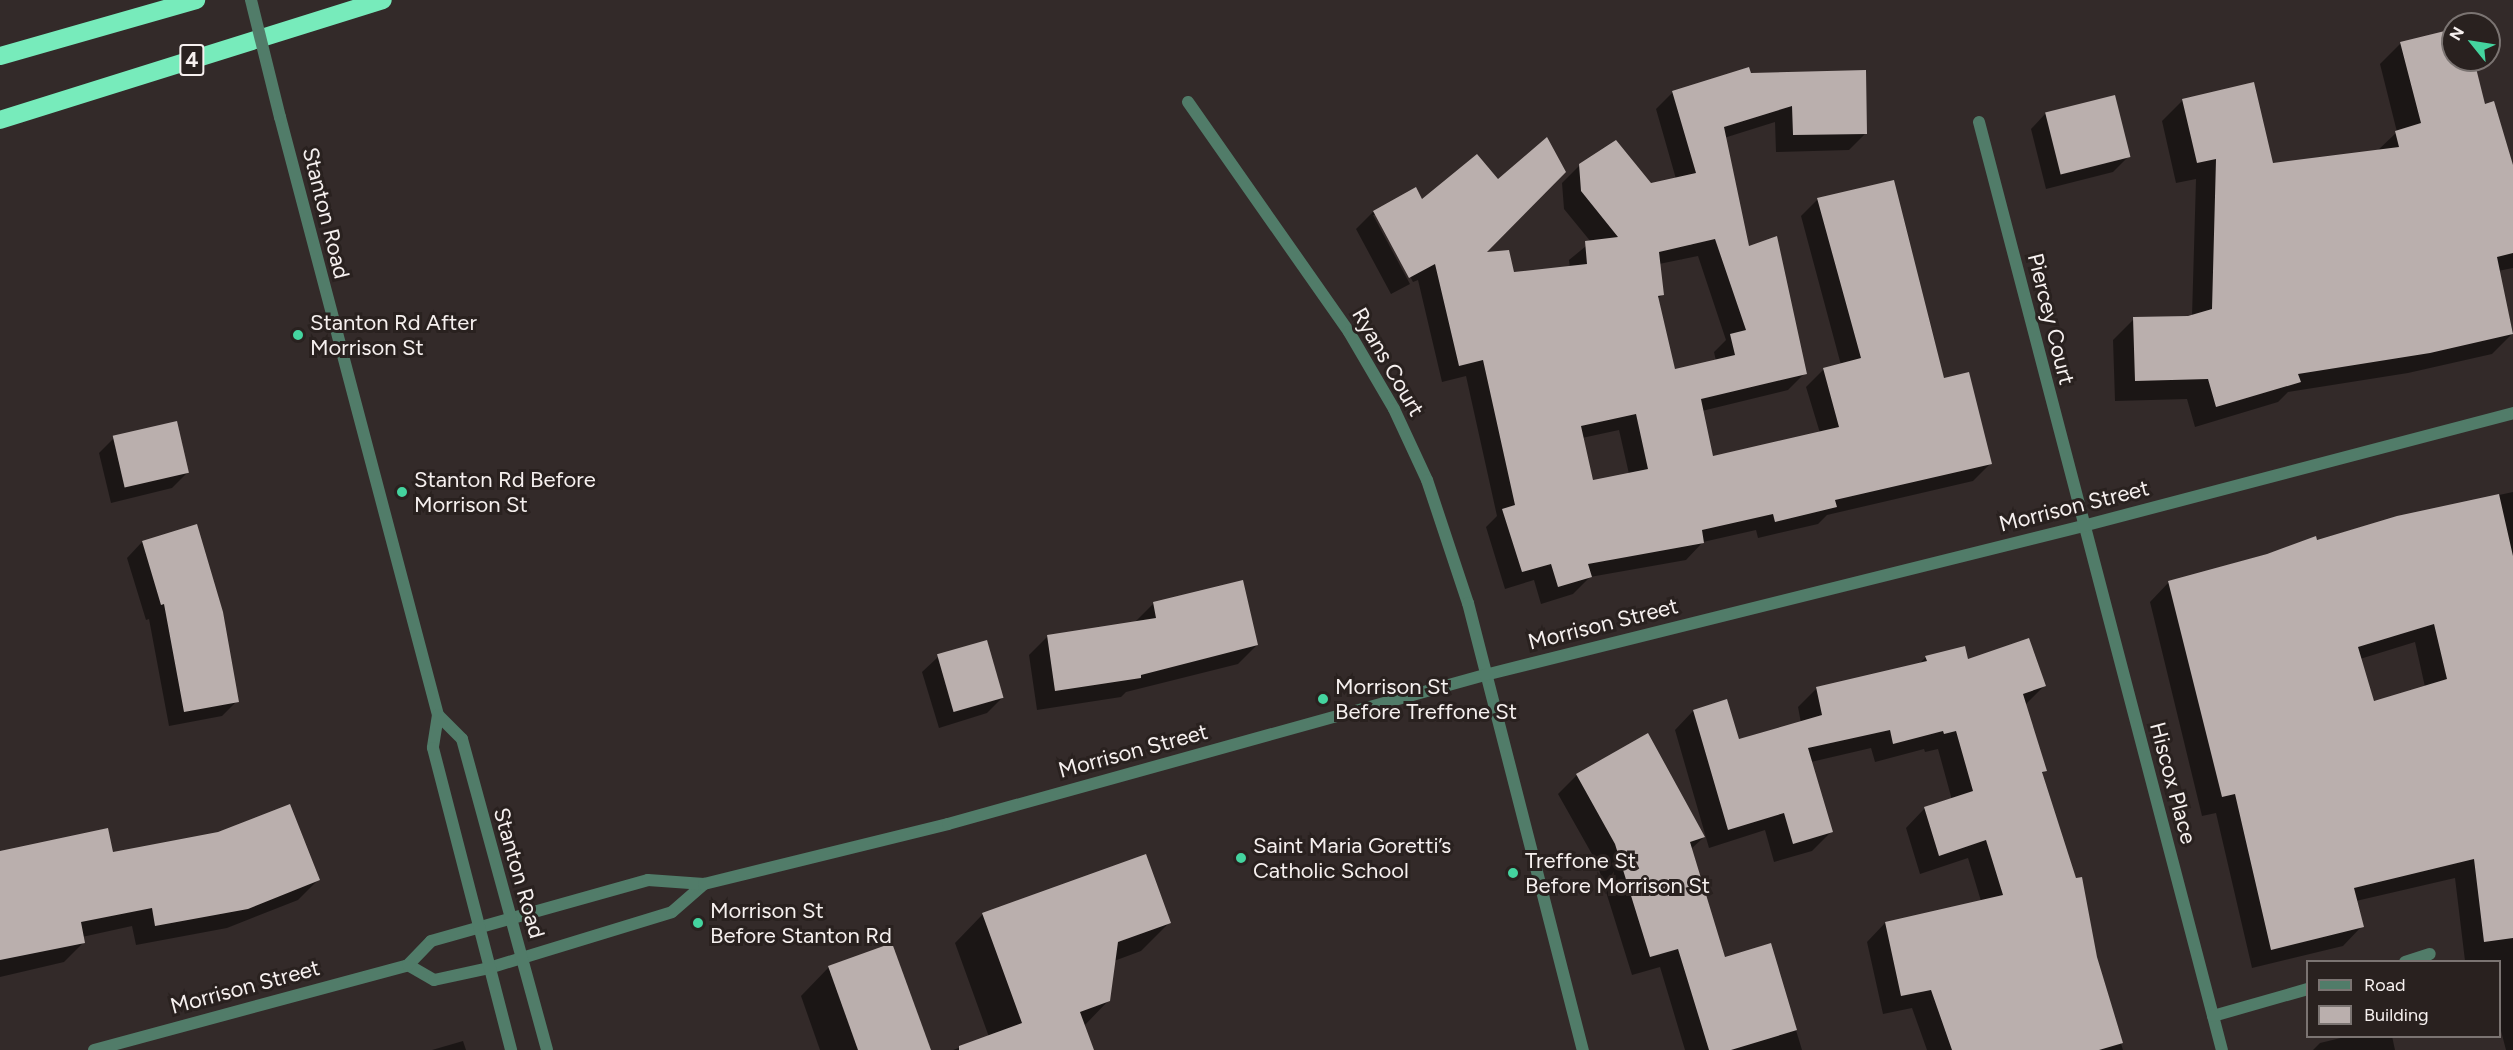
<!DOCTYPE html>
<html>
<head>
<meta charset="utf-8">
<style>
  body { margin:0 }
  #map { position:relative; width:2513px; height:1050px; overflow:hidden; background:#332a29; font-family:Figtree,sans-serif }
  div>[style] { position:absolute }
  .shadow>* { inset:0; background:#0007 }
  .building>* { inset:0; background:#baafad; transform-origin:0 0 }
  .minor>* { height:12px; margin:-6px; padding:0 6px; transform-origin:6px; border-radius:6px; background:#517c69 }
  .tertiary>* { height:12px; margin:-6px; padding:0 6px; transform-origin:6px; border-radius:6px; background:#517c69 }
  .motorway>* { height:18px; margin:-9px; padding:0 9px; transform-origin:9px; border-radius:9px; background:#77ebbb }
  .tertiary-bridge>* { height:12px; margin:-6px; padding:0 6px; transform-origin:6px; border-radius:6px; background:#517c69 }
  .dots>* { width:16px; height:16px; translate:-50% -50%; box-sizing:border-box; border:3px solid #29211f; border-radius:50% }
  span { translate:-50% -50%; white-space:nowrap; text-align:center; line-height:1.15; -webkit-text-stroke:6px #29211f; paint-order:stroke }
  .shield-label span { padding:2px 4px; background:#29211f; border:2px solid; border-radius:4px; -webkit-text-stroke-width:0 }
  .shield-label { font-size:21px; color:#f6f0ef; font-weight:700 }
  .street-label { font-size:22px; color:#f6f0ef }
  .poi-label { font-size:22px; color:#f6f0ef }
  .left { translate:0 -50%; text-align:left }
  .legend { position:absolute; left:2306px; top:960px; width:195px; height:78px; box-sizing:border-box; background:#29211f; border:2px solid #7b7472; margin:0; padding:8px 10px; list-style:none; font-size:18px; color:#f6f0ef }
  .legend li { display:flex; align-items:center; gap:12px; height:30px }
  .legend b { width:30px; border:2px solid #7b7472 }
  .north { position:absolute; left:2441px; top:12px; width:60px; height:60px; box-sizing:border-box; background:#29211f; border:2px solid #7b7472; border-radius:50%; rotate:300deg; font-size:16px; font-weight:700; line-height:24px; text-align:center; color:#f6f0ef }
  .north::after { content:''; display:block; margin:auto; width:21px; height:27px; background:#44d49f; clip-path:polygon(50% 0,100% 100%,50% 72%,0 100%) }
</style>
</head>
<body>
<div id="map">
  <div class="shadow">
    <div style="clip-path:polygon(2453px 30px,2453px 60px,2472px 60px,2484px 106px,2513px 182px,2513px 268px,2498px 271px,2513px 333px,2492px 354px,2408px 373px,2288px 392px,2278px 402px,2195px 427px,2187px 399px,2115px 401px,2113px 340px,2134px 319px,2192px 316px,2196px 179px,2176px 183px,2162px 121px,2183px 100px,2272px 165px,2377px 151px,2397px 132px,2380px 64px,2401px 43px)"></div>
    <div style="clip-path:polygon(evenodd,1750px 74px,1866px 133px,1849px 150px,1776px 152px,1775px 122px,1724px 138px,1748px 248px,1805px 373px,1788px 390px,1702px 411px,1712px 458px,1820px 433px,1806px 387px,1824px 369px,1841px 365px,1801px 216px,1818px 199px,1943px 380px,1990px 464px,1973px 481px,1827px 515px,1818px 524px,1758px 538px,1756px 530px,1703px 542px,1686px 560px,1590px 577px,1573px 594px,1541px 604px,1534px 580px,1505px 589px,1486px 527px,1497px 516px,1466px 376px,1442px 382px,1418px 280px,1413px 282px,1377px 215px,1373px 215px,1410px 284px,1391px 294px,1356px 229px,1373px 212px,1422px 201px,1483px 254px,1513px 274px,1570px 268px,1569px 260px,1591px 242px,1564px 209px,1562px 183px,1580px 165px,1650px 184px,1676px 179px,1656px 109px,1673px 92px,1750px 74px,1698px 256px,1726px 340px,1714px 352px,1716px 361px,1673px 371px,1657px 299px,1662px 295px,1659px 264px,1698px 256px,1750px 74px,1619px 430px,1629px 474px,1591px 482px,1582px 438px,1619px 430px)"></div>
    <div style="clip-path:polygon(2046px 113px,2128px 157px,2113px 172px,2046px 189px,2031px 129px)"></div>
    <div style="clip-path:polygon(114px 438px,187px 473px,172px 488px,111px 503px,99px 453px)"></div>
    <div style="clip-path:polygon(evenodd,2513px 492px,2513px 1050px,2506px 1050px,2500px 1027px,2500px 962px,2465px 961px,2455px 878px,2356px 901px,2362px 926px,2343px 946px,2252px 968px,2216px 813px,2202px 816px,2150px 602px,2169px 582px,2397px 517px,2513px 492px,2415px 642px,2425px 687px,2373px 703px,2360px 659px,2415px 642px)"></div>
    <div style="clip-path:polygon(196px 526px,237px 701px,222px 716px,169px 726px,149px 619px,146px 620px,127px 558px,142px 542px)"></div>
    <div style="clip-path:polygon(1241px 582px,1257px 645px,1238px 664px,1126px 692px,1121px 697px,1037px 710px,1029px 655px,1048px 636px,1134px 623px,1153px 604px)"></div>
    <div style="clip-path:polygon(938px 657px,1002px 698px,987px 713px,939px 728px,922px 672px)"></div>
    <div style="clip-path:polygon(1926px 657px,1967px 661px,2044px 686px,2025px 705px,2045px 770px,2041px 775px,2123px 1050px,1927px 1050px,1912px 1008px,1883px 1014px,1867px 942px,1885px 923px,1981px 901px,1968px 858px,1920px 874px,1906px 828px,1924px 809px,1952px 800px,1938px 749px,1925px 752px,1924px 749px,1875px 762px,1871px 748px,1811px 762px,1831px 832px,1812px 851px,1774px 862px,1765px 830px,1709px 848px,1675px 730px,1693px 711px,1738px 741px,1801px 723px,1798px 707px,1817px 688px,1918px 665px)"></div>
    <div style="clip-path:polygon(1577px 775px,1704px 837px,1690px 850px,1724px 959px,1770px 944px,1802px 1050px,1685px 1050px,1660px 967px,1632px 975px,1597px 863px,1558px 794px)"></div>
    <div style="clip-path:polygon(112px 853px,318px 880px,298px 900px,227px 928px,136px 945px,132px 926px,82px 937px,84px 942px,64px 962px,0 977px,0 906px)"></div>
    <div style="clip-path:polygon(983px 914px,1169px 923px,1141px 951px,1114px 961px,1109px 1000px,1084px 1026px,1092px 1050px,953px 1050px,989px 1037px,955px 943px)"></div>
    <div style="clip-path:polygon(829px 967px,929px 1050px,820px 1050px,801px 996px)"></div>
    <div style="clip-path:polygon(2349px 1036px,2392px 1036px,2395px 1050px,2313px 1050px,2320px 1043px)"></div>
    <div style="clip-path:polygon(463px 1041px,466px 1050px,432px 1050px)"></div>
  </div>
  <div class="building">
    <div style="clip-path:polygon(2453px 29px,2453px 60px,2474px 60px,2485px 104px,2494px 101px,2513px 165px,2513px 253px,2497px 257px,2513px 334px,2430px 353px,2298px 374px,2301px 382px,2216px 407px,2208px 379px,2135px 381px,2133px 317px,2188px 316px,2212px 309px,2216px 159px,2197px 163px,2182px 99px,2254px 82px,2273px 163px,2399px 147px,2395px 131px,2421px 123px,2400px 42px)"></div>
    <div style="clip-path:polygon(evenodd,1749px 67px,1751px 73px,1866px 70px,1867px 134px,1793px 135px,1792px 106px,1724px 127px,1749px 246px,1777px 236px,1807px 374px,1701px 399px,1713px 456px,1839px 427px,1823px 368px,1861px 358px,1817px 198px,1894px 180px,1944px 378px,1969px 372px,1992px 464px,1835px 500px,1837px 507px,1775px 522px,1773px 514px,1702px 530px,1704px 543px,1588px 564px,1592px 577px,1558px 587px,1551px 564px,1522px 572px,1502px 509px,1515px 505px,1483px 360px,1459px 366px,1435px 264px,1409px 278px,1373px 211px,1416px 187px,1422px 199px,1477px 154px,1498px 179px,1547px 137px,1566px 172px,1487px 252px,1509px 250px,1514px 272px,1587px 264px,1585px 241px,1618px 237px,1581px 191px,1579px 164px,1616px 140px,1651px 183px,1696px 173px,1672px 91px,1749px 67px,1715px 239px,1746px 330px,1730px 334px,1735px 355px,1675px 369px,1658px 296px,1664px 295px,1659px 252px,1715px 239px,1749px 67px,1636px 414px,1648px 469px,1593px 480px,1581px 426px,1636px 414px)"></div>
    <div style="left:2115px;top:95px;width:64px;height:72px;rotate:76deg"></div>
    <div style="left:177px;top:421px;width:53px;height:66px;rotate:77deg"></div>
    <div style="clip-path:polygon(evenodd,2499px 494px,2513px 556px,2513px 938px,2484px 942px,2474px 859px,2354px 888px,2364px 927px,2271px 950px,2235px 794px,2222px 797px,2168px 581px,2267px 554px,2316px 536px,2317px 540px,2397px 516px,2499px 494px,2434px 624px,2447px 679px,2374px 701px,2358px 647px,2434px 624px)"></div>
    <div style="clip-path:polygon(197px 524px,223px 612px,239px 702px,184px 712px,164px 604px,161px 605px,142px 541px)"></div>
    <div style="clip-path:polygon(1243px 580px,1258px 645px,1141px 675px,1141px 678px,1055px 691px,1047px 635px,1156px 618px,1153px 602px)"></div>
    <div style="clip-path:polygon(2029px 638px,2046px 686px,2023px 694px,2047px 771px,2042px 772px,2076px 878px,2082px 877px,2097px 957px,2123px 1043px,2099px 1050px,1952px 1050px,1931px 990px,1901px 996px,1885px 922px,2003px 895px,1986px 840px,1939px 856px,1924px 807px,1973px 791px,1956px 731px,1944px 734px,1943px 731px,1893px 744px,1890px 730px,1808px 748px,1833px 832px,1793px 844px,1784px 813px,1728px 830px,1693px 710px,1727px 699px,1739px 739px,1822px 715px,1816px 687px,1927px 661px,1925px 656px,1965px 646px,1968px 659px)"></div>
    <div style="left:987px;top:640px;width:60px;height:52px;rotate:74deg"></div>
    <div style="clip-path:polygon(1648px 733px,1705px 837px,1690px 842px,1725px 957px,1771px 943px,1797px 1030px,1731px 1050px,1709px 1050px,1678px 949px,1650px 957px,1615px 844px,1576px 774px)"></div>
    <div style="clip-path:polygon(290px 804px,320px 880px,248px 909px,155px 926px,152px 908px,81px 922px,85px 943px,0 960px,0 851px,108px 828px,113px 852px,218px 832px)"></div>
    <div style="clip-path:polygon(1146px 854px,1171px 923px,1118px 942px,1110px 1001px,1080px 1012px,1094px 1050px,959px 1050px,959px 1046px,1022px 1023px,982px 913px)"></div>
    <div style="clip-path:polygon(892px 943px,931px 1050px,858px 1050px,828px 966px)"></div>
  </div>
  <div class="minor">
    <div style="left:1188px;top:102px;width:281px;rotate:55deg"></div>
    <div style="left:1349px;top:332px;width:89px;rotate:59.7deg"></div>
    <div style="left:1394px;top:409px;width:78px;rotate:65.1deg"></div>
    <div style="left:1427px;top:480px;width:130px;rotate:71.6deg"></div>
    <div style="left:1468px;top:603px;width:462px;rotate:75.6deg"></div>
    <div style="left:1979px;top:122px;width:959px;rotate:75.33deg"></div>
    <div style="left:2405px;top:962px;width:26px;rotate:-18deg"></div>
    <div style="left:408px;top:965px;width:30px;rotate:30deg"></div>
    <div style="left:434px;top:980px;width:56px;rotate:-12.3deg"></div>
    <div style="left:489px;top:968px;width:191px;rotate:-17deg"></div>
    <div style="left:672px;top:912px;width:43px;rotate:-41.2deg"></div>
    <div style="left:2213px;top:1016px;width:99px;rotate:-15.9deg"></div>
    <div style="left:94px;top:1050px;width:325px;rotate:-15.1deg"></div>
    <div style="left:408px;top:965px;width:33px;rotate:-46deg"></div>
    <div style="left:431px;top:941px;width:225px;rotate:-15.7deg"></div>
    <div style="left:648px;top:880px;width:56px;rotate:4.1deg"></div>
    <div style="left:704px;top:884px;width:251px;rotate:-13.8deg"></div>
    <div style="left:948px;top:824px;width:557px;rotate:-15.51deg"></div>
    <div style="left:1485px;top:675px;width:616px;rotate:-13.99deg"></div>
    <div style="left:2083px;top:526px;width:445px;rotate:-14.7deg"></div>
  </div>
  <div class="tertiary">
    <div style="left:280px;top:117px;width:619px;rotate:75.2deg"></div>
    <div style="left:438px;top:715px;width:33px;rotate:99deg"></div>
    <div style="left:433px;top:748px;width:312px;rotate:75.5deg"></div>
    <div style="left:438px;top:715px;width:34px;rotate:45deg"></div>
    <div style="left:462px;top:739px;width:322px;rotate:74.7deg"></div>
  </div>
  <div class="motorway">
    <div style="left:0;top:56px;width:204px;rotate:-15.9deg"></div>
    <div style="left:0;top:120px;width:401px;rotate:-17.4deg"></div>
  </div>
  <div class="tertiary-bridge">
    <div style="left:251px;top:0;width:121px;rotate:76.1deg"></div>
  </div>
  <div class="dots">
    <div style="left:298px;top:335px;background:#44d49f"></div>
    <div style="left:402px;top:492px;background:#44d49f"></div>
    <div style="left:1323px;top:699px;background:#44d49f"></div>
    <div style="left:1241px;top:858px;background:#44d49f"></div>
    <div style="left:1513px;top:873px;background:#44d49f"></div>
    <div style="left:698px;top:923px;background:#44d49f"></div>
  </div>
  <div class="shield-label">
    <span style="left:192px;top:60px">4</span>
  </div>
  <div class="street-label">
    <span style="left:326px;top:213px;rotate:76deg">Stanton Road</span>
    <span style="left:2051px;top:319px;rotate:76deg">Piercey Court</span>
    <span style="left:1388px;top:362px;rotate:60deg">Ryans Court</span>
    <span style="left:2074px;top:506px;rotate:-14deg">Morrison Street</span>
    <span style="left:1603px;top:624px;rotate:-14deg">Morrison Street</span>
    <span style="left:1133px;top:751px;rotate:-15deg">Morrison Street</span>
    <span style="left:2173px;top:783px;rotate:75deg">Hiscox Place</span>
    <span style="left:519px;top:873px;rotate:74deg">Stanton Road</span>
    <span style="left:245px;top:987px;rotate:-15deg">Morrison Street</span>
  </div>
  <div class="poi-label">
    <span class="left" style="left:310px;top:335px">Stanton Rd After<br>Morrison St</span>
    <span class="left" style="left:414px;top:492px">Stanton Rd Before<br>Morrison St</span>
    <span class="left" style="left:1335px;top:699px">Morrison St<br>Before Treffone St</span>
    <span class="left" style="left:1253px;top:858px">Saint Maria Goretti’s<br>Catholic School</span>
    <span class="left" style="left:1525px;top:873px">Treffone St<br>Before Morrison St</span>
    <span class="left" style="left:710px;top:923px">Morrison St<br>Before Stanton Rd</span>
  </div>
  <ul class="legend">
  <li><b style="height:8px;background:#517c69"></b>Road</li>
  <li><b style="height:16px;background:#baafad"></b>Building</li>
  </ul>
  <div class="north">N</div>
</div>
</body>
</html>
